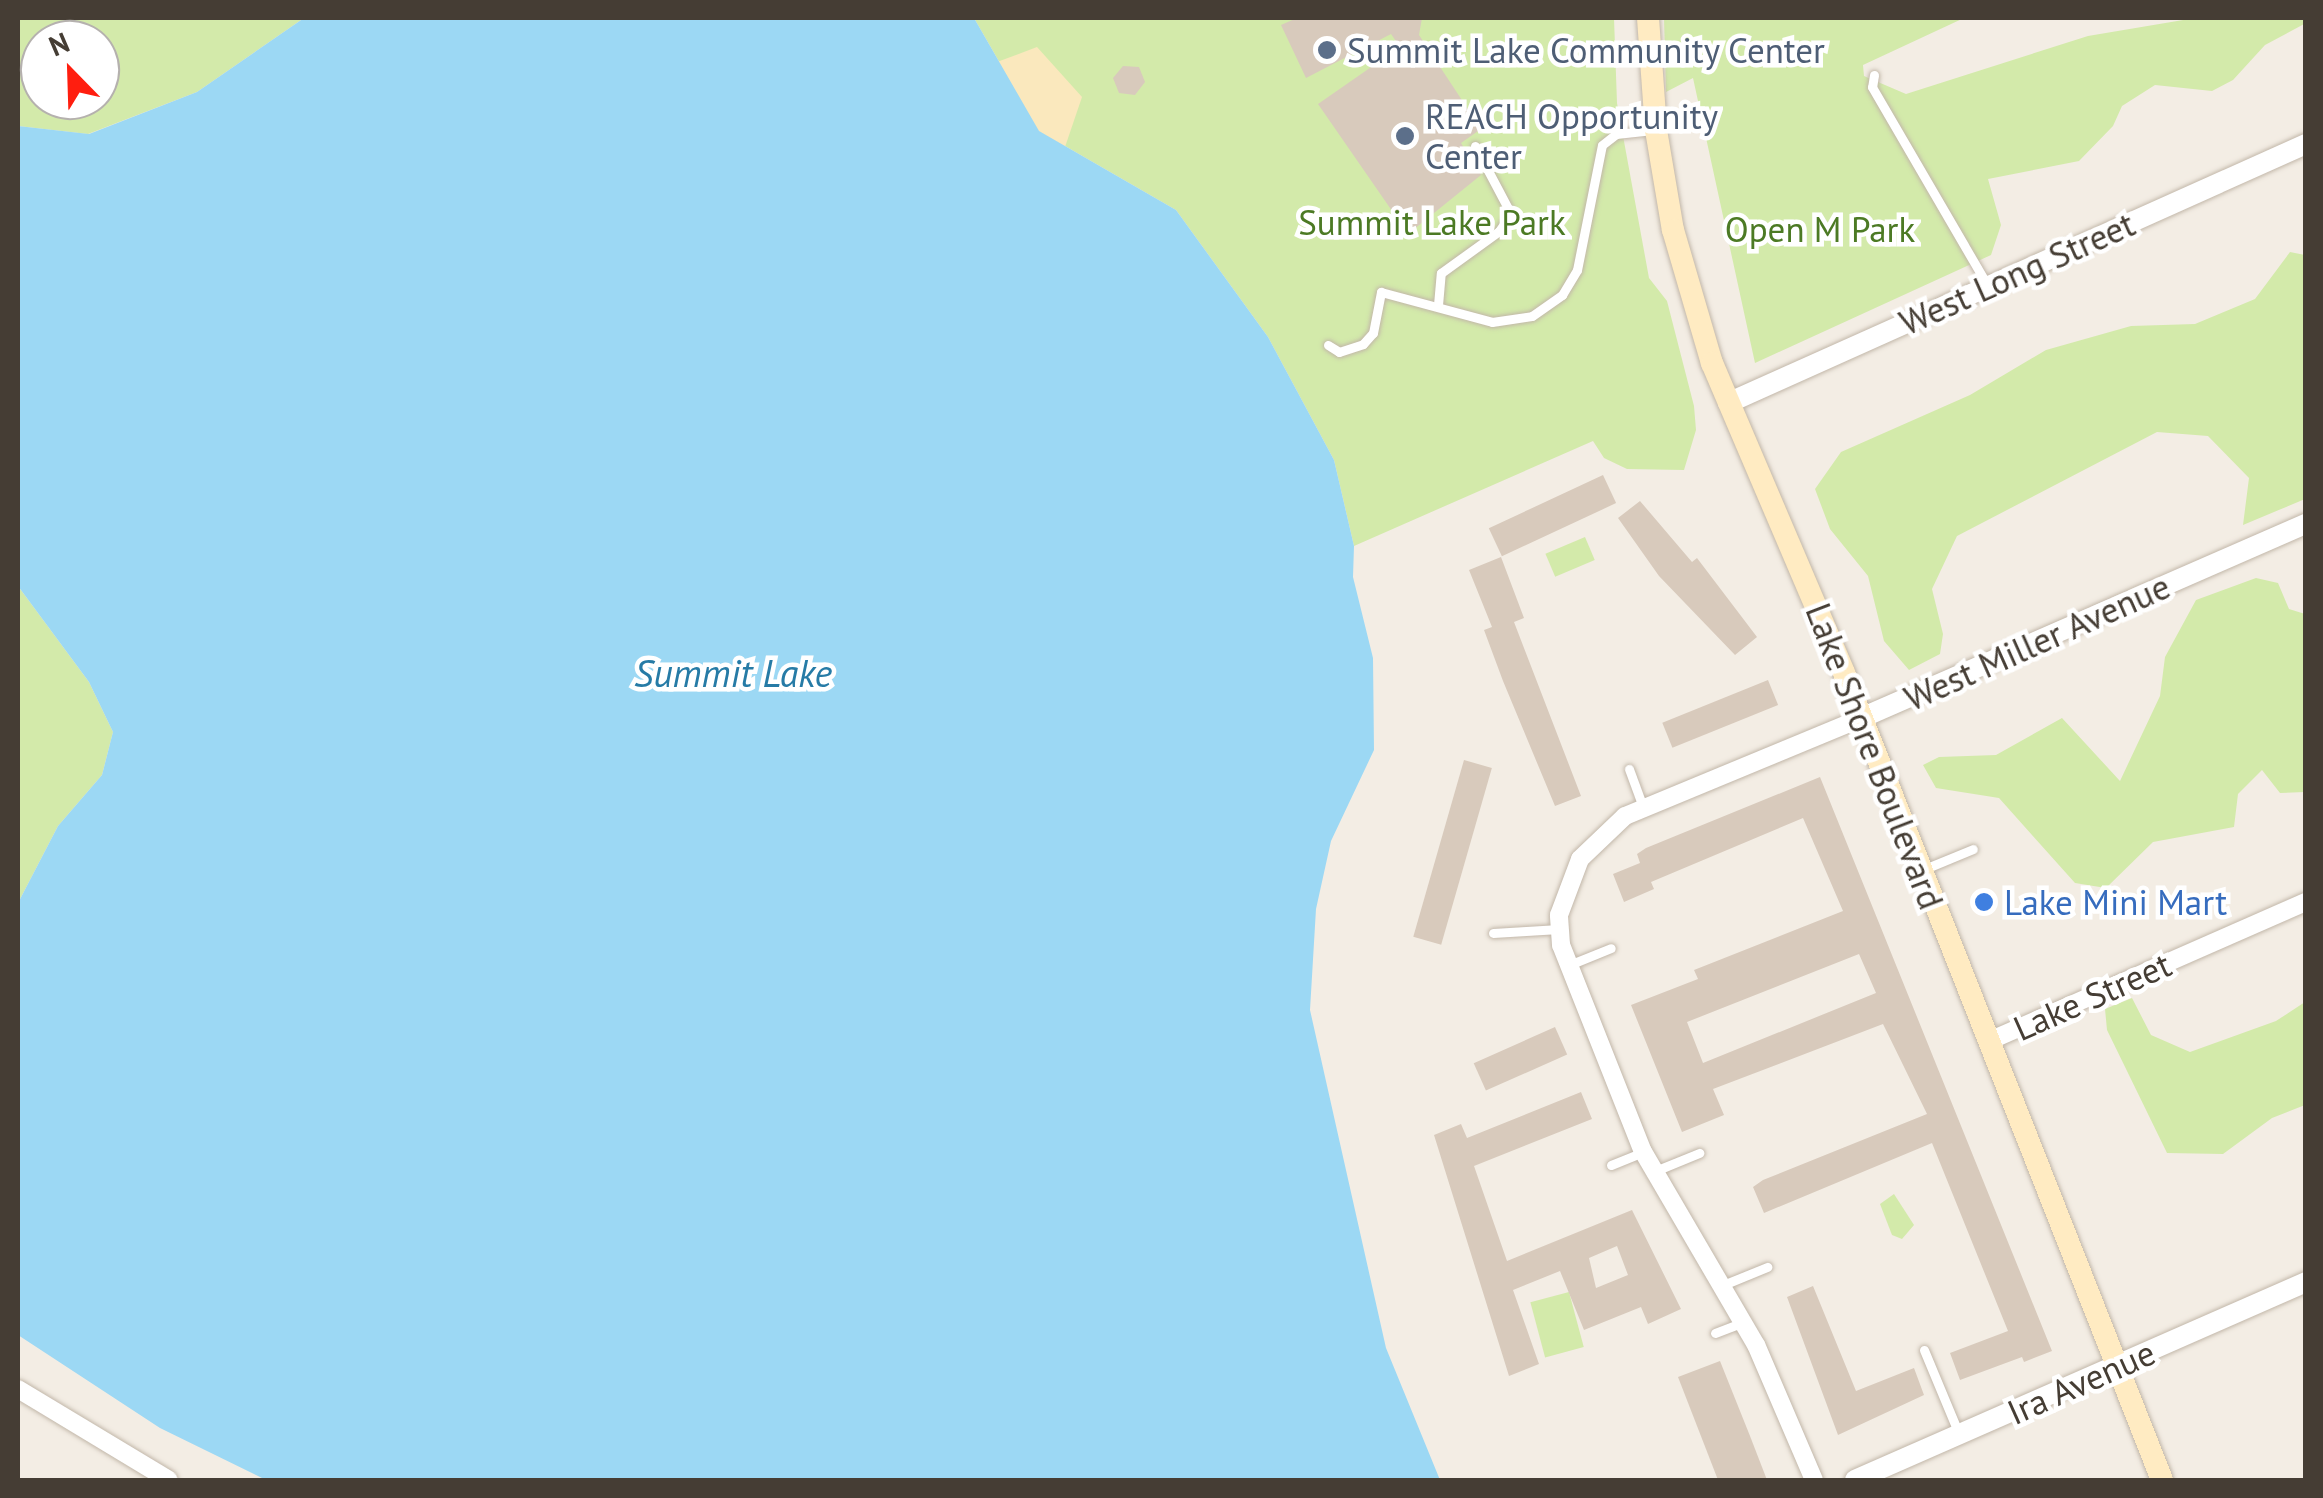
<!DOCTYPE html>
<html>
<head>
<meta charset="utf-8">
<style>
  body { margin:0 }
  #map { position:relative; width:2323px; height:1498px; overflow:hidden; background:#f3ede4; font-family:"PT Sans",sans-serif }
  div>[style] { position:absolute }
  .green>* { inset:0; background:#d3eaaa; transform-origin:0 0 }
  .sand>* { inset:0; background:#fae8bd }
  .water>* { inset:0; background:#9cd8f4 }
  .building>* { inset:0; background:#d8cabc; transform-origin:0 0 }
  .roads { filter:drop-shadow(0 0 2px #c2b7a9) drop-shadow(0 0 2px #c2b7a9) }
  .service>* { height:9px; margin:-4.5px; padding:0 4.5px; transform-origin:4.5px; border-radius:4.5px; background:#fff }
  .minor>* { height:18px; margin:-9px; padding:0 9px; transform-origin:9px; border-radius:9px; background:#fff }
  .tertiary>* { height:20px; margin:-10px; padding:0 10px; transform-origin:10px; border-radius:10px; background:#fff }
  .secondary>* { height:22px; margin:-11px; padding:0 11px; transform-origin:11px; border-radius:11px; background:#ffebc2 }
  .dots>* { width:28px; height:28px; translate:-50% -50%; box-sizing:border-box; border:5px solid #fff; border-radius:50% }
  span { translate:-50% -50%; white-space:nowrap; text-align:center; line-height:1.15; -webkit-text-stroke:9px #fff; paint-order:stroke }
  .service-label { font-size:35px; color:#4e5e75 }
  .left { translate:0 -50%; text-align:left }
  .park-label { font-size:35px; color:#4c7a24 }
  .street-label { font-size:35px; color:#453d34 }
  .shop-label { font-size:35px; color:#366cbe }
  .water-label { font-size:38px; color:#267ba6; font-style:italic }
  .frame { position:absolute; inset:0; border:20px solid #453d34; pointer-events:none }
  .north { position:absolute; left:20px; top:20px; width:100px; height:100px; box-sizing:border-box; background:#fff; border:2px solid #b5b1ae; border-radius:50%; rotate:337deg; font-size:28px; font-weight:700; line-height:40px; text-align:center; color:#453d34 }
  .north::after { content:''; display:block; margin:auto; width:35px; height:45px; background:#ff1e0f; clip-path:polygon(50% 0,100% 100%,50% 72%,0 100%) }
</style>
</head>
<body>
<div id="map">
  <div class="green">
    <div style="clip-path:polygon(evenodd,18px 18px,304px 18px,197px 92px,88px 134px,18px 126px,18px 18px,40px 40px,100px 40px,100px 100px,40px 100px,40px 40px)"></div>
    <div style="clip-path:polygon(974px 18px,1614px 18px,1617px 103px,1649px 278px,1667px 301px,1694px 406px,1696px 430px,1684px 470px,1627px 469px,1604px 458px,1593px 441px,1354px 546px,1334px 460px,1268px 337px,1176px 210px,1039px 131px)"></div>
    <div style="clip-path:polygon(1664px 18px,1964px 18px,1863px 65px,1864px 76px,1906px 94px,2088px 36px,2195px 18px,2305px 18px,2306px 23px,2265px 45px,2233px 80px,2212px 91px,2155px 85px,2122px 106px,2113px 126px,2079px 161px,1988px 179px,2001px 225px,1991px 255px,1755px 363px,1693px 78px,1666px 92px)"></div>
    <div style="clip-path:polygon(2290px 252px,2305px 255px,2305px 499px,2243px 525px,2249px 478px,2208px 436px,2157px 432px,1957px 536px,1932px 589px,1943px 634px,1940px 654px,1909px 670px,1884px 641px,1868px 576px,1830px 529px,1815px 489px,1841px 452px,1970px 395px,2046px 350px,2131px 326px,2195px 324px,2255px 299px)"></div>
    <div style="left:1585px;top:537px;width:25px;height:43px;rotate:67deg"></div>
    <div style="clip-path:polygon(2256px 578px,2278px 583px,2289px 609px,2305px 614px,2305px 792px,2280px 793px,2262px 770px,2238px 794px,2234px 827px,2153px 842px,2106px 888px,2075px 883px,1999px 798px,1936px 788px,1923px 765px,1939px 757px,1996px 755px,2062px 718px,2120px 781px,2160px 696px,2165px 657px,2196px 600px)"></div>
    <div style="clip-path:polygon(18px 586px,89px 682px,113px 732px,102px 775px,58px 826px,18px 903px)"></div>
    <div style="clip-path:polygon(2132px 998px,2151px 1035px,2190px 1052px,2276px 1021px,2305px 1002px,2305px 1105px,2272px 1118px,2223px 1154px,2167px 1153px,2107px 1030px,2105px 1009px)"></div>
    <div style="clip-path:polygon(1894px 1194px,1914px 1225px,1902px 1239px,1892px 1235px,1880px 1204px)"></div>
    <div style="left:1569px;top:1292px;width:57px;height:40px;rotate:75deg"></div>
  </div>
  <div class="sand">
    <div style="clip-path:polygon(1037px 47px,1082px 97px,1065px 147px,1039px 131px,997px 62px)"></div>
  </div>
  <div class="water">
    <div style="clip-path:polygon(304px 18px,974px 18px,1039px 131px,1176px 210px,1268px 337px,1334px 460px,1354px 546px,1353px 577px,1373px 658px,1374px 750px,1331px 841px,1316px 909px,1310px 1010px,1386px 1348px,1440px 1480px,266px 1480px,160px 1428px,18px 1335px,18px 903px,58px 826px,102px 775px,113px 732px,89px 682px,18px 586px,18px 126px,89px 134px,197px 92px)"></div>
  </div>
  <div class="building">
    <div style="clip-path:polygon(1297px 18px,1422px 18px,1419px 35px,1481px 129px,1461px 143px,1481px 175px,1408px 234px,1318px 104px,1400px 47px,1391px 34px,1306px 78px,1281px 25px)"></div>
    <div style="clip-path:polygon(1123px 66px,1139px 67px,1145px 82px,1135px 95px,1119px 93px,1113px 78px)"></div>
    <div style="left:1603px;top:475px;width:31px;height:126px;rotate:65deg"></div>
    <div style="clip-path:polygon(1640px 501px,1692px 562px,1697px 558px,1757px 637px,1735px 655px,1659px 576px,1618px 518px)"></div>
    <div style="clip-path:polygon(1501px 557px,1524px 618px,1514px 622px,1581px 796px,1555px 806px,1503px 681px,1484px 630px,1492px 627px,1469px 570px)"></div>
    <div style="left:1768px;top:680px;width:27px;height:114px;rotate:68deg"></div>
    <div style="left:1464px;top:760px;width:29px;height:184px;rotate:16deg"></div>
    <div style="clip-path:polygon(evenodd,1820px 777px,2052px 1351px,2024px 1362px,2022px 1357px,1960px 1380px,1950px 1353px,2008px 1331px,1932px 1143px,1764px 1213px,1753px 1187px,1763px 1180px,1927px 1114px,1883px 1024px,1713px 1089px,1724px 1115px,1682px 1132px,1631px 1005px,1698px 979px,1694px 970px,1843px 911px,1803px 818px,1651px 882px,1654px 889px,1624px 902px,1613px 874px,1640px 863px,1637px 854px,1646px 848px,1820px 777px,1859px 954px,1876px 993px,1703px 1063px,1687px 1022px,1859px 954px)"></div>
    <div style="left:1555px;top:1027px;width:30px;height:89px;rotate:66deg"></div>
    <div style="clip-path:polygon(evenodd,1581px 1092px,1592px 1119px,1474px 1166px,1507px 1261px,1632px 1210px,1681px 1309px,1648px 1324px,1641px 1307px,1584px 1330px,1560px 1271px,1513px 1290px,1539px 1364px,1509px 1376px,1434px 1135px,1461px 1124px,1467px 1138px,1581px 1092px,1617px 1246px,1628px 1275px,1596px 1288px,1589px 1258px,1617px 1246px)"></div>
    <div style="clip-path:polygon(1813px 1286px,1856px 1391px,1914px 1368px,1924px 1395px,1838px 1435px,1787px 1297px)"></div>
    <div style="clip-path:polygon(1720px 1361px,1750px 1436px,1767px 1480px,1718px 1480px,1678px 1377px)"></div>
  </div>
  <div class="roads">
    <div class="service">
      <div style="left:1874px;top:75px;width:12px;rotate:99deg"></div>
      <div style="left:1872px;top:87px;width:230px;rotate:59.8deg"></div>
      <div style="left:1438px;top:305px;width:32px;rotate:-85deg"></div>
      <div style="left:1441px;top:273px;width:72px;rotate:-35.9deg"></div>
      <div style="left:1499px;top:231px;width:21px;rotate:-55deg"></div>
      <div style="left:1511px;top:214px;width:77px;rotate:-117.9deg"></div>
      <div style="left:1328px;top:345px;width:13px;rotate:32deg"></div>
      <div style="left:1339px;top:352px;width:25px;rotate:-18deg"></div>
      <div style="left:1363px;top:344px;width:15px;rotate:-48deg"></div>
      <div style="left:1373px;top:333px;width:42px;rotate:-79deg"></div>
      <div style="left:1381px;top:292px;width:115px;rotate:15.1deg"></div>
      <div style="left:1492px;top:322px;width:40px;rotate:-8.5deg"></div>
      <div style="left:1532px;top:316px;width:37px;rotate:-35deg"></div>
      <div style="left:1562px;top:295px;width:29px;rotate:-59deg"></div>
      <div style="left:1577px;top:270px;width:127px;rotate:-78.7deg"></div>
      <div style="left:1602px;top:145px;width:18px;rotate:-38deg"></div>
      <div style="left:1616px;top:134px;width:37px;rotate:-6deg"></div>
      <div style="left:1629px;top:769px;width:40px;rotate:69.8deg"></div>
      <div style="left:1922px;top:870px;width:55px;rotate:-22.4deg"></div>
      <div style="left:1493px;top:933px;width:66px;rotate:-3.5deg"></div>
      <div style="left:1569px;top:965px;width:45px;rotate:-22deg"></div>
      <div style="left:1611px;top:1165px;width:35px;rotate:-22deg"></div>
      <div style="left:1655px;top:1171px;width:48px;rotate:-22.2deg"></div>
      <div style="left:1723px;top:1285px;width:48px;rotate:-22.2deg"></div>
      <div style="left:1715px;top:1333px;width:30px;rotate:-21deg"></div>
      <div style="left:1924px;top:1350px;width:91px;rotate:67.4deg"></div>
    </div>
    <div class="minor">
      <div style="left:1989px;top:1041px;width:346px;rotate:-23.7deg"></div>
      <div style="left:18px;top:1389px;width:176px;rotate:31.1deg"></div>
      <div style="left:1814px;top:1480px;width:147px;rotate:-113.2deg"></div>
      <div style="left:1756px;top:1345px;width:224px;rotate:-120.3deg"></div>
      <div style="left:1643px;top:1152px;width:223px;rotate:-111.6deg"></div>
      <div style="left:1561px;top:945px;width:30px;rotate:-94deg"></div>
      <div style="left:1559px;top:915px;width:60px;rotate:-69.4deg"></div>
      <div style="left:1580px;top:859px;width:62px;rotate:-43.7deg"></div>
      <div style="left:1625px;top:816px;width:253px;rotate:-22.5deg"></div>
    </div>
    <div class="tertiary">
      <div style="left:1728px;top:403px;width:633px;rotate:-24.14deg"></div>
      <div style="left:1859px;top:719px;width:488px;rotate:-23.6deg"></div>
      <div style="left:1855px;top:1480px;width:493px;rotate:-23.7deg"></div>
    </div>
    <div class="secondary">
      <div style="left:1648px;top:18px;width:112px;rotate:85.9deg"></div>
      <div style="left:1656px;top:130px;width:101px;rotate:80.4deg"></div>
      <div style="left:1673px;top:230px;width:139px;rotate:73.7deg"></div>
      <div style="left:1712px;top:363px;width:337px;rotate:66.9deg"></div>
      <div style="left:1844px;top:673px;width:867px;rotate:68.49deg"></div>
    </div>
  </div>
  <div class="dots">
    <div style="left:1327px;top:50px;background:#5c6f8a"></div>
    <div style="left:1405px;top:136px;background:#5c6f8a"></div>
    <div style="left:1984px;top:902px;background:#3f7fe0"></div>
  </div>
  <div class="service-label">
    <span class="left" style="left:1347px;top:50px">Summit Lake Community Center</span>
    <span class="left" style="left:1425px;top:136px">REACH Opportunity<br>Center</span>
  </div>
  <div class="park-label">
    <span style="left:1432px;top:222px">Summit Lake Park</span>
    <span style="left:1820px;top:229px">Open M Park</span>
  </div>
  <div class="street-label">
    <span style="left:2017px;top:273px;rotate:-24deg">West Long Street</span>
    <span style="left:2037px;top:642px;rotate:-24deg">West Miller Avenue</span>
    <span style="left:1875px;top:756px;rotate:69deg">Lake Shore Boulevard</span>
    <span style="left:2092px;top:996px;rotate:-24deg">Lake Street</span>
    <span style="left:2081px;top:1382px;rotate:-24deg">Ira Avenue</span>
  </div>
  <div class="shop-label">
    <span class="left" style="left:2004px;top:902px">Lake Mini Mart</span>
  </div>
  <div class="water-label">
    <span style="left:733px;top:673px">Summit Lake</span>
  </div>
  <div class="frame"></div>
  <div class="north">N</div>
</div>
</body>
</html>
